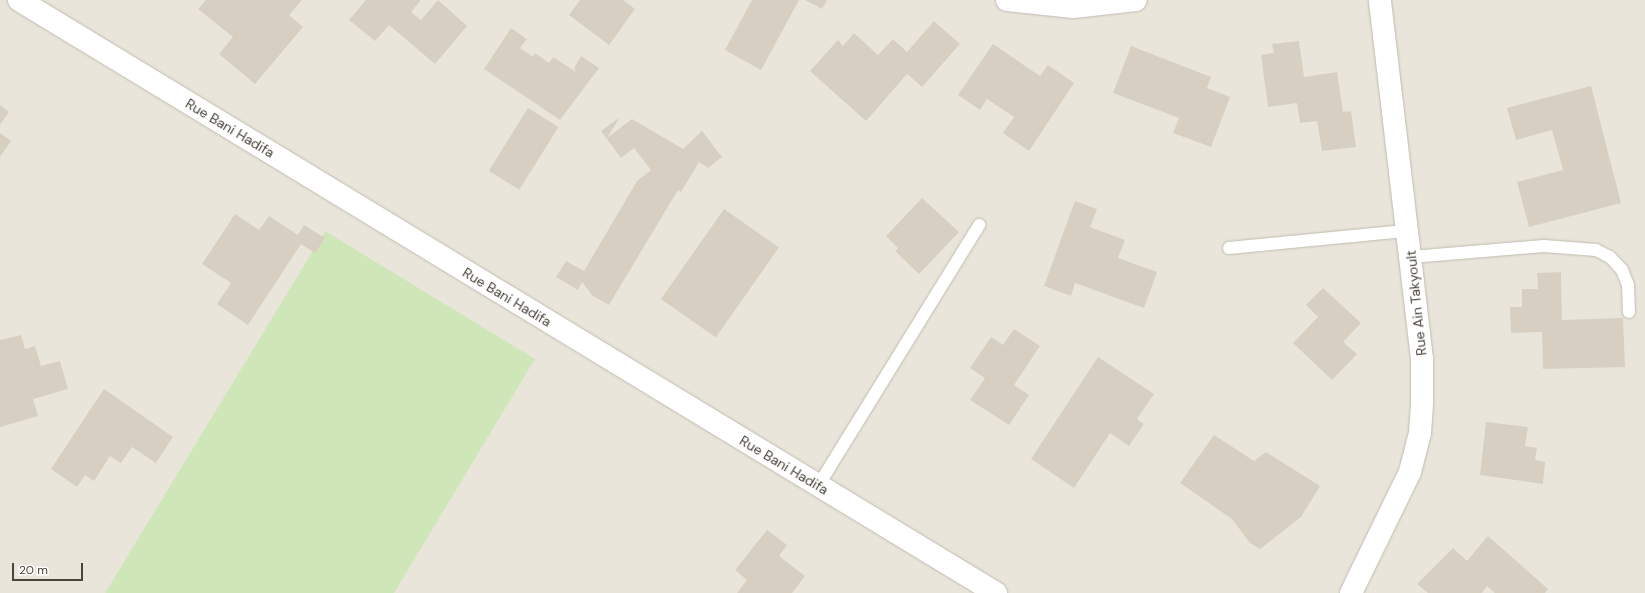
<!DOCTYPE html>
<html>
<head>
<meta charset="utf-8">
<style>
  body { margin:0 }
  #map { position:relative; width:1645px; height:593px; overflow:hidden; background:#f5f3ec; font-family:"DM Sans",sans-serif }
  div>[style] { position:absolute }
  .residential>* { inset:0; background:#e9e5db; transform-origin:0 0 }
  .green>* { inset:0; background:#cfe7b8 }
  .building>* { inset:0; background:#d7d0c2; transform-origin:0 0 }
  .roads { filter:drop-shadow(0 0 1px #c1bbaf) drop-shadow(0 0 1px #c1bbaf) }
  .lane>* { height:12px; margin:-6px; padding:0 6px; transform-origin:6px; border-radius:6px; background:#fff }
  .street>* { height:22px; margin:-11px; padding:0 11px; transform-origin:11px; border-radius:11px; background:#fff }
  span { translate:-50% -50%; white-space:nowrap; text-align:center; line-height:1.15; -webkit-text-stroke:4px #fff; paint-order:stroke }
  .street-label { font-size:14px; color:#4a443a }
  .scale { position:absolute; left:12px; top:563px; width:71px; height:18px; box-sizing:border-box; border:2px solid #4a443a; border-top:0; padding-left:5px; font-size:12px; line-height:14px; white-space:nowrap; color:#4a443a; -webkit-text-stroke:3px #fff; paint-order:stroke }
</style>
</head>
<body>
<div id="map">
  <div class="residential">
    <div style="left:0;top:0;width:1645px;height:593px"></div>
  </div>
  <div class="green">
    <div style="clip-path:polygon(325px 231px,535px 359px,394px 593px,105px 593px)"></div>
  </div>
  <div class="building">
    <div style="clip-path:polygon(206px 0,302px 0,289px 15px,303px 27px,255px 84px,219px 54px,233px 37px,198px 9px)"></div>
    <div style="clip-path:polygon(366px 0,421px 0,411px 12px,421px 20px,438px 0,467px 26px,435px 64px,389px 25px,375px 41px,349px 20px)"></div>
    <div style="clip-path:polygon(580px 0,623px 0,635px 9px,609px 45px,569px 15px)"></div>
    <div style="clip-path:polygon(752px 0,799px 0,761px 70px,725px 50px)"></div>
    <div style="clip-path:polygon(805px 0,827px 0,822px 9px)"></div>
    <div style="clip-path:polygon(934px 21px,960px 44px,922px 87px,907px 74px,866px 121px,810px 71px,838px 40px,843px 46px,854px 33px,878px 55px,893px 39px,907px 52px)"></div>
    <div style="clip-path:polygon(511px 28px,527px 39px,520px 48px,533px 57px,535px 53px,549px 63px,553px 57px,576px 72px,574px 68px,581px 56px,599px 68px,560px 120px,484px 69px)"></div>
    <div style="clip-path:polygon(1299px 41px,1304px 77px,1337px 72px,1343px 112px,1351px 111px,1356px 147px,1322px 151px,1317px 121px,1300px 123px,1297px 103px,1268px 107px,1261px 55px,1274px 53px,1272px 44px)"></div>
    <div style="clip-path:polygon(993px 44px,1040px 76px,1048px 65px,1074px 83px,1029px 151px,1003px 133px,1014px 117px,987px 99px,980px 110px,958px 95px)"></div>
    <div style="clip-path:polygon(1131px 46px,1211px 77px,1207px 88px,1230px 97px,1211px 147px,1173px 133px,1179px 118px,1113px 93px)"></div>
    <div style="clip-path:polygon(1591px 86px,1621px 203px,1529px 227px,1517px 182px,1563px 170px,1552px 130px,1516px 140px,1507px 108px)"></div>
    <div style="clip-path:polygon(0 105px,9px 112px,0 125px)"></div>
    <div style="left:528px;top:108px;width:36px;height:74px;rotate:32deg"></div>
    <div style="clip-path:polygon(620px 117px,607px 138px,632px 119px,683px 149px,702px 131px,722px 157px,708px 168px,699px 162px,681px 192px,678px 190px,609px 305px,593px 296px,582px 282px,578px 290px,556px 277px,566px 261px,584px 271px,637px 181px,651px 170px,634px 148px,621px 158px,601px 131px)"></div>
    <div style="clip-path:polygon(0 133px,11px 141px,0 157px)"></div>
    <div style="clip-path:polygon(922px 198px,959px 232px,919px 274px,895px 251px,898px 248px,886px 236px)"></div>
    <div style="clip-path:polygon(1075px 201px,1097px 209px,1090px 227px,1125px 240px,1118px 258px,1157px 272px,1144px 308px,1075px 283px,1071px 296px,1044px 286px)"></div>
    <div style="left:724px;top:209px;width:67px;height:110px;rotate:35deg"></div>
    <div style="clip-path:polygon(235px 214px,259px 230px,269px 216px,298px 235px,304px 225px,325px 238px,315px 253px,301px 244px,248px 325px,217px 304px,231px 283px,202px 264px)"></div>
    <div style="clip-path:polygon(1561px 272px,1562px 320px,1623px 318px,1625px 367px,1543px 369px,1542px 332px,1511px 333px,1510px 307px,1522px 307px,1522px 289px,1538px 289px,1537px 273px)"></div>
    <div style="clip-path:polygon(1323px 288px,1361px 323px,1343px 342px,1357px 354px,1332px 380px,1293px 343px,1318px 317px,1306px 305px)"></div>
    <div style="clip-path:polygon(1014px 329px,1040px 346px,1014px 385px,1029px 395px,1009px 425px,970px 400px,985px 378px,970px 368px,991px 337px,1003px 345px)"></div>
    <div style="clip-path:polygon(21px 335px,25px 349px,35px 346px,41px 366px,60px 361px,68px 389px,33px 399px,38px 416px,0 427px,0 340px)"></div>
    <div style="clip-path:polygon(1098px 357px,1154px 394px,1137px 419px,1144px 424px,1129px 446px,1110px 433px,1074px 488px,1031px 459px)"></div>
    <div style="clip-path:polygon(104px 389px,173px 437px,156px 463px,132px 447px,121px 463px,110px 456px,94px 481px,85px 475px,77px 487px,51px 469px)"></div>
    <div style="clip-path:polygon(1486px 422px,1528px 427px,1525px 446px,1537px 448px,1535px 460px,1545px 462px,1543px 484px,1480px 475px)"></div>
    <div style="clip-path:polygon(1214px 435px,1254px 461px,1266px 452px,1320px 486px,1301px 517px,1260px 549px,1250px 543px,1232px 519px,1180px 483px)"></div>
    <div style="clip-path:polygon(767px 530px,787px 545px,779px 556px,805px 576px,792px 593px,737px 593px,747px 580px,735px 570px)"></div>
    <div style="clip-path:polygon(1488px 536px,1548px 589px,1545px 593px,1495px 593px,1487px 586px,1482px 593px,1428px 593px,1417px 584px,1453px 548px,1467px 561px)"></div>
  </div>
  <div class="roads">
    <div class="lane">
      <div style="left:1229px;top:248px;width:179px;rotate:-5.5deg"></div>
      <div style="left:1411px;top:257px;width:133px;rotate:-4.7deg"></div>
      <div style="left:1544px;top:246px;width:52px;rotate:4.4deg"></div>
      <div style="left:1596px;top:250px;width:16px;rotate:27deg"></div>
      <div style="left:1610px;top:257px;width:18px;rotate:47deg"></div>
      <div style="left:1622px;top:270px;width:16px;rotate:68deg"></div>
      <div style="left:1628px;top:285px;width:27px;rotate:88deg"></div>
      <div style="left:818px;top:486px;width:307px;rotate:-58.3deg"></div>
    </div>
    <div class="street">
      <div style="left:19px;top:0;width:1143px;rotate:31.26deg"></div>
      <div style="left:1007px;top:0;width:67px;rotate:6deg"></div>
      <div style="left:1074px;top:7px;width:62px;rotate:-6.4deg"></div>
      <div style="left:1351px;top:593px;width:135px;rotate:-64deg"></div>
      <div style="left:1410px;top:472px;width:40px;rotate:-75.6deg"></div>
      <div style="left:1420px;top:433px;width:32px;rotate:-86deg"></div>
      <div style="left:1422px;top:401px;width:42px;rotate:-90deg"></div>
      <div style="left:1422px;top:359px;width:361px;rotate:-96.7deg"></div>
    </div>
  </div>
  <div class="street-label">
    <span style="left:230px;top:128px;rotate:31deg">Rue Bani Hadifa</span>
    <span style="left:507px;top:297px;rotate:31deg">Rue Bani Hadifa</span>
    <span style="left:1416px;top:303px;rotate:-96deg">Rue Ain Takyoult</span>
    <span style="left:784px;top:465px;rotate:31deg">Rue Bani Hadifa</span>
  </div>
  <div class="scale">20 m</div>
</div>
</body>
</html>
